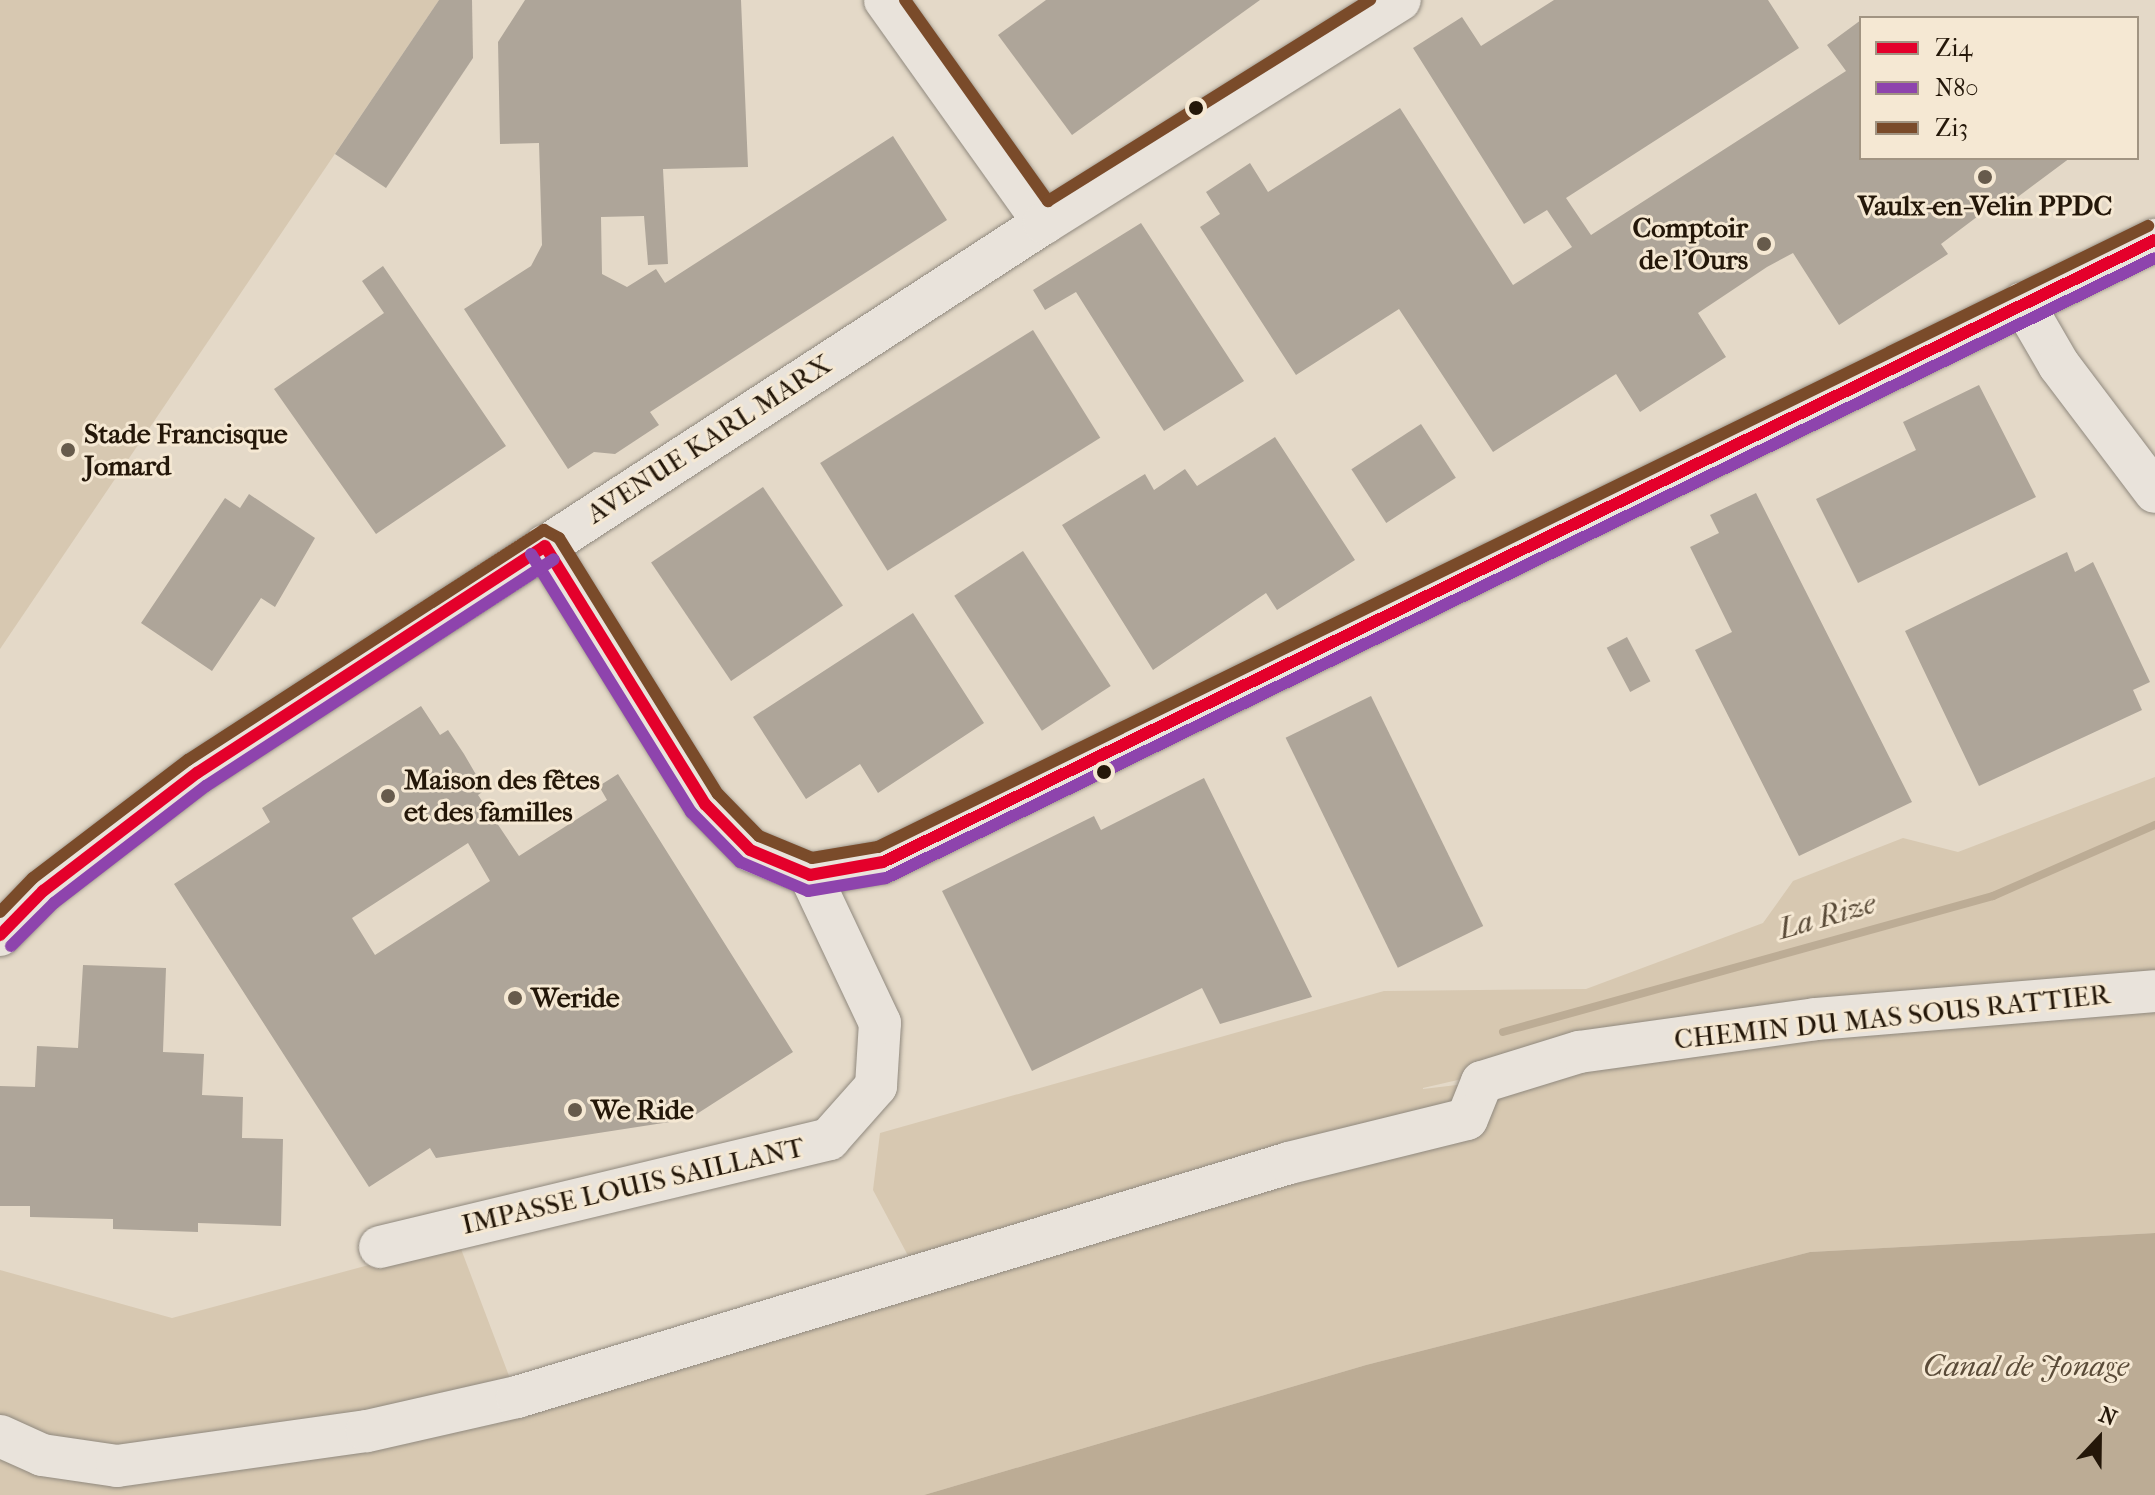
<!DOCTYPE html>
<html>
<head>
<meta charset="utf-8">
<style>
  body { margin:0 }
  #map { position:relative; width:2155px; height:1495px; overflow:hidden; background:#e4d9c8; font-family:"IM FELL French Canon",serif }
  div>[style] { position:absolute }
  .green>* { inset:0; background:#d7c8b1 }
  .water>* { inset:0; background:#bcac95 }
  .stream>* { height:8px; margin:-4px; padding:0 4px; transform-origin:4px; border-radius:4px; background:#bcac95 }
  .building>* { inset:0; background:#aea599; transform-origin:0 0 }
  .roads { filter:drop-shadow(0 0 2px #90897e) drop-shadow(0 0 2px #90897e) }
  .minor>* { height:42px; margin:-21px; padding:0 21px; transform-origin:21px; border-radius:21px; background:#e9e3db }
  .bus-1>* { height:12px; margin:-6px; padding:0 6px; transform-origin:6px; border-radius:6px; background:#e4002b }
  .bus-2>* { height:12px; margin:-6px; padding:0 6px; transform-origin:6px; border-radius:6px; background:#8e44ad }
  .bus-3>* { height:12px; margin:-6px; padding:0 6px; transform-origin:6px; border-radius:6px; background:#7a4b2a }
  .dots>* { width:22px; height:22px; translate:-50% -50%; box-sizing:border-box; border:4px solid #f5e8d3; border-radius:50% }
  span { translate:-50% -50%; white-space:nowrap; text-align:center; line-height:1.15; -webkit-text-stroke:6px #f5e8d3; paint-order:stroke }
  .poi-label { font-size:28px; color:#241709; font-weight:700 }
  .right { translate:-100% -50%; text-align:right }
  .left { translate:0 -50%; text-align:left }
  .street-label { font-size:28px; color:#241709 }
  .water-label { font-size:30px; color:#5a4b38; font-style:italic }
  .legend { position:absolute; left:1859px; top:16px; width:280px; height:144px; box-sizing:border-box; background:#f5e8d3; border:2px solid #a19482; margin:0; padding:10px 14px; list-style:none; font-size:24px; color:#241709 }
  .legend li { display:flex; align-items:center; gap:16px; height:40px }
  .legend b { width:40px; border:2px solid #a19482 }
  .north { position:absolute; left:2059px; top:1399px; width:80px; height:80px; -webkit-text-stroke:6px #f5e8d3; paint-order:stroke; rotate:22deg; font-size:22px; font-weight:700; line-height:32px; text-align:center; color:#241709 }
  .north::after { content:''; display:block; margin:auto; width:28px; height:36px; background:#241709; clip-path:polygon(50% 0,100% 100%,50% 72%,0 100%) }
</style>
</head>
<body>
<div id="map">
  <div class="green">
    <div style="clip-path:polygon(0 0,439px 0,0 649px)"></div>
    <div style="clip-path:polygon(evenodd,2155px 777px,2155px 1233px,1810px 1252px,1366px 1365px,924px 1495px,0 1495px,0 1270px,172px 1318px,458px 1241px,517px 1397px,922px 1282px,873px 1190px,880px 1133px,1384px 991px,1586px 989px,1763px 923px,1793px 881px,1903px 838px,1958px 852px,2155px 777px,1562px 1056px,1482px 1082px,1423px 1089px,1423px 1088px,1562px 1056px)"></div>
  </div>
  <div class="water">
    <div style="clip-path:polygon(2155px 1233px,2155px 1495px,924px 1495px,1366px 1365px,1810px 1252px)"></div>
  </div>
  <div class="stream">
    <div style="left:1503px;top:1032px;width:509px;rotate:-15.51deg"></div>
    <div style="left:1993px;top:896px;width:177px;rotate:-23.7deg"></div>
  </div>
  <div class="building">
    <div style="clip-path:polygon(439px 0,472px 0,473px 58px,386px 188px,335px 154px)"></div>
    <div style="clip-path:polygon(525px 0,741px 0,748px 167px,663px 169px,668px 264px,648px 265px,644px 216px,601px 217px,602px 274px,627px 287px,656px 269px,665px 283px,893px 136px,947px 220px,650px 412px,659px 425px,615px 454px,594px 452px,568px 469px,464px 309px,531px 266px,542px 245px,539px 143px,500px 144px,498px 42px)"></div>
    <div style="clip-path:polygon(1046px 0,1260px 0,1072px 135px,998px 35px)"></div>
    <div style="clip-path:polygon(1554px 0,1768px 0,1799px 48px,1566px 198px,1591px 235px,1846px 71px,1827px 45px,1861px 20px,1861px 158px,2070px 158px,2011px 202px,2006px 195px,1941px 244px,1948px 254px,1839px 325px,1793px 253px,1767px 267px,1698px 313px,1726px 357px,1640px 412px,1616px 374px,1493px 452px,1399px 309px,1296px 375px,1200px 227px,1220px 214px,1206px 192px,1250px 163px,1268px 192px,1400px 108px,1513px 285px,1572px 247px,1547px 210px,1524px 224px,1413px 48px,1462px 17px,1481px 46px)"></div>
    <div style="clip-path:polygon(1141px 223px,1244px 381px,1164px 431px,1076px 292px,1045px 310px,1033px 290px)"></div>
    <div style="clip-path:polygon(383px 266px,506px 446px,376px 534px,274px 389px,384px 313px,362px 281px)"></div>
    <div style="left:1033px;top:330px;width:127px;height:251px;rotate:58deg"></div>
    <div style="clip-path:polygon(1979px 385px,2036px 497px,1858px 583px,1816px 499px,1916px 450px,1903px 422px)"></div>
    <div style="left:1421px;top:424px;width:64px;height:83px;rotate:57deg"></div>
    <div style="clip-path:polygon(1275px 437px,1355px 560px,1277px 610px,1266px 593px,1153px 670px,1062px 525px,1145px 474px,1154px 490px,1185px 469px,1197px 486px)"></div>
    <div style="left:763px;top:487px;width:143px;height:135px;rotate:56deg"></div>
    <div style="clip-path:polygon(1756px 493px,1912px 802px,1799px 856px,1695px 650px,1732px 632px,1690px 547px,1719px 533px,1710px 515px)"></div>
    <div style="clip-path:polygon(249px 494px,315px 538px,275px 607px,261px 598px,212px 671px,141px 623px,225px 498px,240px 508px)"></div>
    <div style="left:1023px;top:551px;width:161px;height:82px;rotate:57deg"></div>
    <div style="clip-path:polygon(2067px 552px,2075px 572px,2093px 562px,2150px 682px,2133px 690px,2142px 710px,1979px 786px,1905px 631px)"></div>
    <div style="clip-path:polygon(913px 613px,984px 723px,878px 793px,860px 764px,806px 799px,753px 717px)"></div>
    <div style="left:1627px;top:637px;width:50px;height:23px;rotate:62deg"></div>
    <div style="left:1371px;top:696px;width:256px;height:95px;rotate:64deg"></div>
    <div style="clip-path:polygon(evenodd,421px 706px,440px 735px,448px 730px,464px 754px,485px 790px,478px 795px,519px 856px,607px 800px,599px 786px,618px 774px,793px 1052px,689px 1119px,436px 1158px,430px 1148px,369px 1187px,174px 884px,270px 822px,262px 808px,421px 706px,468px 843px,490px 881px,375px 955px,352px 918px,468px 843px)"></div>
    <div style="clip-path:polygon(1204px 778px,1312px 997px,1220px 1024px,1202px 988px,1032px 1071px,942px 891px,1094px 816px,1101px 830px)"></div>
    <div style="clip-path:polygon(83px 965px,166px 968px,163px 1052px,204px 1054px,202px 1095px,243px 1097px,242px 1138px,283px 1139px,281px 1226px,198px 1223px,198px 1232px,113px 1229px,113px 1219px,30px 1217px,30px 1206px,0 1206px,0 1086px,35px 1087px,37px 1046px,78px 1048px)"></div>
  </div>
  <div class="roads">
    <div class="minor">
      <div style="left:885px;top:0;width:274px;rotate:54.5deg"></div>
      <div style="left:2023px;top:303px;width:72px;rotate:59.9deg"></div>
      <div style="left:2059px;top:365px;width:159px;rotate:52.9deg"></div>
      <div style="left:545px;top:546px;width:304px;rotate:58.2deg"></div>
      <div style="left:705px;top:804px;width:64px;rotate:45.6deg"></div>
      <div style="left:750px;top:850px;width:65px;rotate:22.6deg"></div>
      <div style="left:810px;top:875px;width:74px;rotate:-10.1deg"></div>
      <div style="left:883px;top:862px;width:1416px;rotate:-26.06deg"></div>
      <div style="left:0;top:935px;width:62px;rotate:-45.7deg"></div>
      <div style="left:43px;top:891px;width:194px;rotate:-37.5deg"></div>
      <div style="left:197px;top:773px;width:1010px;rotate:-33deg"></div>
      <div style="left:1044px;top:223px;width:420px;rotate:-32.1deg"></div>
      <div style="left:380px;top:1247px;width:462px;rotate:-13.5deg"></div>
      <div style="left:829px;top:1139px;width:71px;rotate:-48.4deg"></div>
      <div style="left:876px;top:1086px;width:63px;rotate:-86.4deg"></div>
      <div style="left:880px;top:1023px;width:164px;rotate:-115.3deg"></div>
      <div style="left:0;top:1436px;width:46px;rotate:24.3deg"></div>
      <div style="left:42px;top:1455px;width:76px;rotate:8.3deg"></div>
      <div style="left:117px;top:1466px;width:252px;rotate:-8deg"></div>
      <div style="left:367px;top:1431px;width:154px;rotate:-12.8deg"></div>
      <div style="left:517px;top:1397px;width:807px;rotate:-16.86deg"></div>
      <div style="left:1289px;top:1163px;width:183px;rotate:-13.9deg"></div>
      <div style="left:1467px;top:1119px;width:40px;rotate:-68deg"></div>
      <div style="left:1482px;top:1082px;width:102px;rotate:-17.2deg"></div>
      <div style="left:1579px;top:1052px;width:239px;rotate:-7.9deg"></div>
      <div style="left:1816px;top:1019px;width:340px;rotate:-4.7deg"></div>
    </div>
  </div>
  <div class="bus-1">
    <div style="left:545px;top:546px;width:304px;rotate:58.2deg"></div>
    <div style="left:705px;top:804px;width:64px;rotate:45.6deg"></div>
    <div style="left:750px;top:850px;width:65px;rotate:22.6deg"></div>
    <div style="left:810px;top:875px;width:74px;rotate:-10.1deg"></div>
    <div style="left:883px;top:862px;width:1416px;rotate:-26.06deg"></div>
    <div style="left:0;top:935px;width:62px;rotate:-45.7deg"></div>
    <div style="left:43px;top:891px;width:194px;rotate:-37.5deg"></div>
    <div style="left:197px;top:773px;width:415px;rotate:-33.1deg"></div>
  </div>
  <div class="bus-2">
    <div style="left:531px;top:554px;width:304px;rotate:58.2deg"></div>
    <div style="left:691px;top:812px;width:70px;rotate:45.6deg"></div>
    <div style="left:740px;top:862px;width:74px;rotate:23.1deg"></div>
    <div style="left:808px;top:891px;width:79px;rotate:-9.5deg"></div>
    <div style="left:886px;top:878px;width:1412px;rotate:-26.04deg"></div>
    <div style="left:11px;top:946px;width:61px;rotate:-45deg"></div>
    <div style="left:54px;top:903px;width:192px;rotate:-37.6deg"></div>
    <div style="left:206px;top:786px;width:415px;rotate:-33.1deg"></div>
  </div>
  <div class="bus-3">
    <div style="left:905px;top:0;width:247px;rotate:54.6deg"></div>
    <div style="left:1048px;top:201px;width:380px;rotate:-32deg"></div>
    <div style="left:0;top:912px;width:47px;rotate:-45.9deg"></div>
    <div style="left:33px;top:878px;width:195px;rotate:-37.3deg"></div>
    <div style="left:188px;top:760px;width:424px;rotate:-32.9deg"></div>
    <div style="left:544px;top:530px;width:17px;rotate:28deg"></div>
    <div style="left:559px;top:538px;width:301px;rotate:58.2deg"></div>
    <div style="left:718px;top:794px;width:59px;rotate:45.7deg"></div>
    <div style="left:759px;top:836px;width:57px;rotate:22.5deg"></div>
    <div style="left:812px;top:858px;width:67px;rotate:-9.5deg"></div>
    <div style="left:878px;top:847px;width:1414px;rotate:-26.06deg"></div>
  </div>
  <div class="dots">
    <div style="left:1196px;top:108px;background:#241709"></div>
    <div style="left:1985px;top:177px;background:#675b4c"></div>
    <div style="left:1764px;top:244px;background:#675b4c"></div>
    <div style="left:68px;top:450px;background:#675b4c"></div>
    <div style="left:1104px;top:772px;background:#241709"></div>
    <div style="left:388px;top:796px;background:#675b4c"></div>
    <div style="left:515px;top:998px;background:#675b4c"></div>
    <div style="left:575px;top:1110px;background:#675b4c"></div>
  </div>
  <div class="poi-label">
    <span style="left:1985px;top:206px">Vaulx-en-Velin PPDC</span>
    <span class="right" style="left:1748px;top:244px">Comptoir<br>de l'Ours</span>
    <span class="left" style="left:84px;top:450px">Stade Francisque<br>Jomard</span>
    <span class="left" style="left:404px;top:796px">Maison des fêtes<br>et des familles</span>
    <span class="left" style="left:531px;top:998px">Weride</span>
    <span class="left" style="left:591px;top:1110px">We Ride</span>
  </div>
  <div class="street-label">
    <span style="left:709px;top:439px;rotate:-33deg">AVENUE KARL MARX</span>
    <span style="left:1892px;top:1017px;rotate:-6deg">CHEMIN DU MAS SOUS RATTIER</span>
    <span style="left:633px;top:1186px;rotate:-13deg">IMPASSE LOUIS SAILLANT</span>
  </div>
  <div class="water-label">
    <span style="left:1827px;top:917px;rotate:-16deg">La Rize</span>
    <span style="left:2026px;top:1367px">Canal de Jonage</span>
  </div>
  <ul class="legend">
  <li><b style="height:10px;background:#e4002b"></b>Zi4</li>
  <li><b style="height:10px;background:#8e44ad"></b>N80</li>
  <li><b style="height:10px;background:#7a4b2a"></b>Zi3</li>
  </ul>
  <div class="north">N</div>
</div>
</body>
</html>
